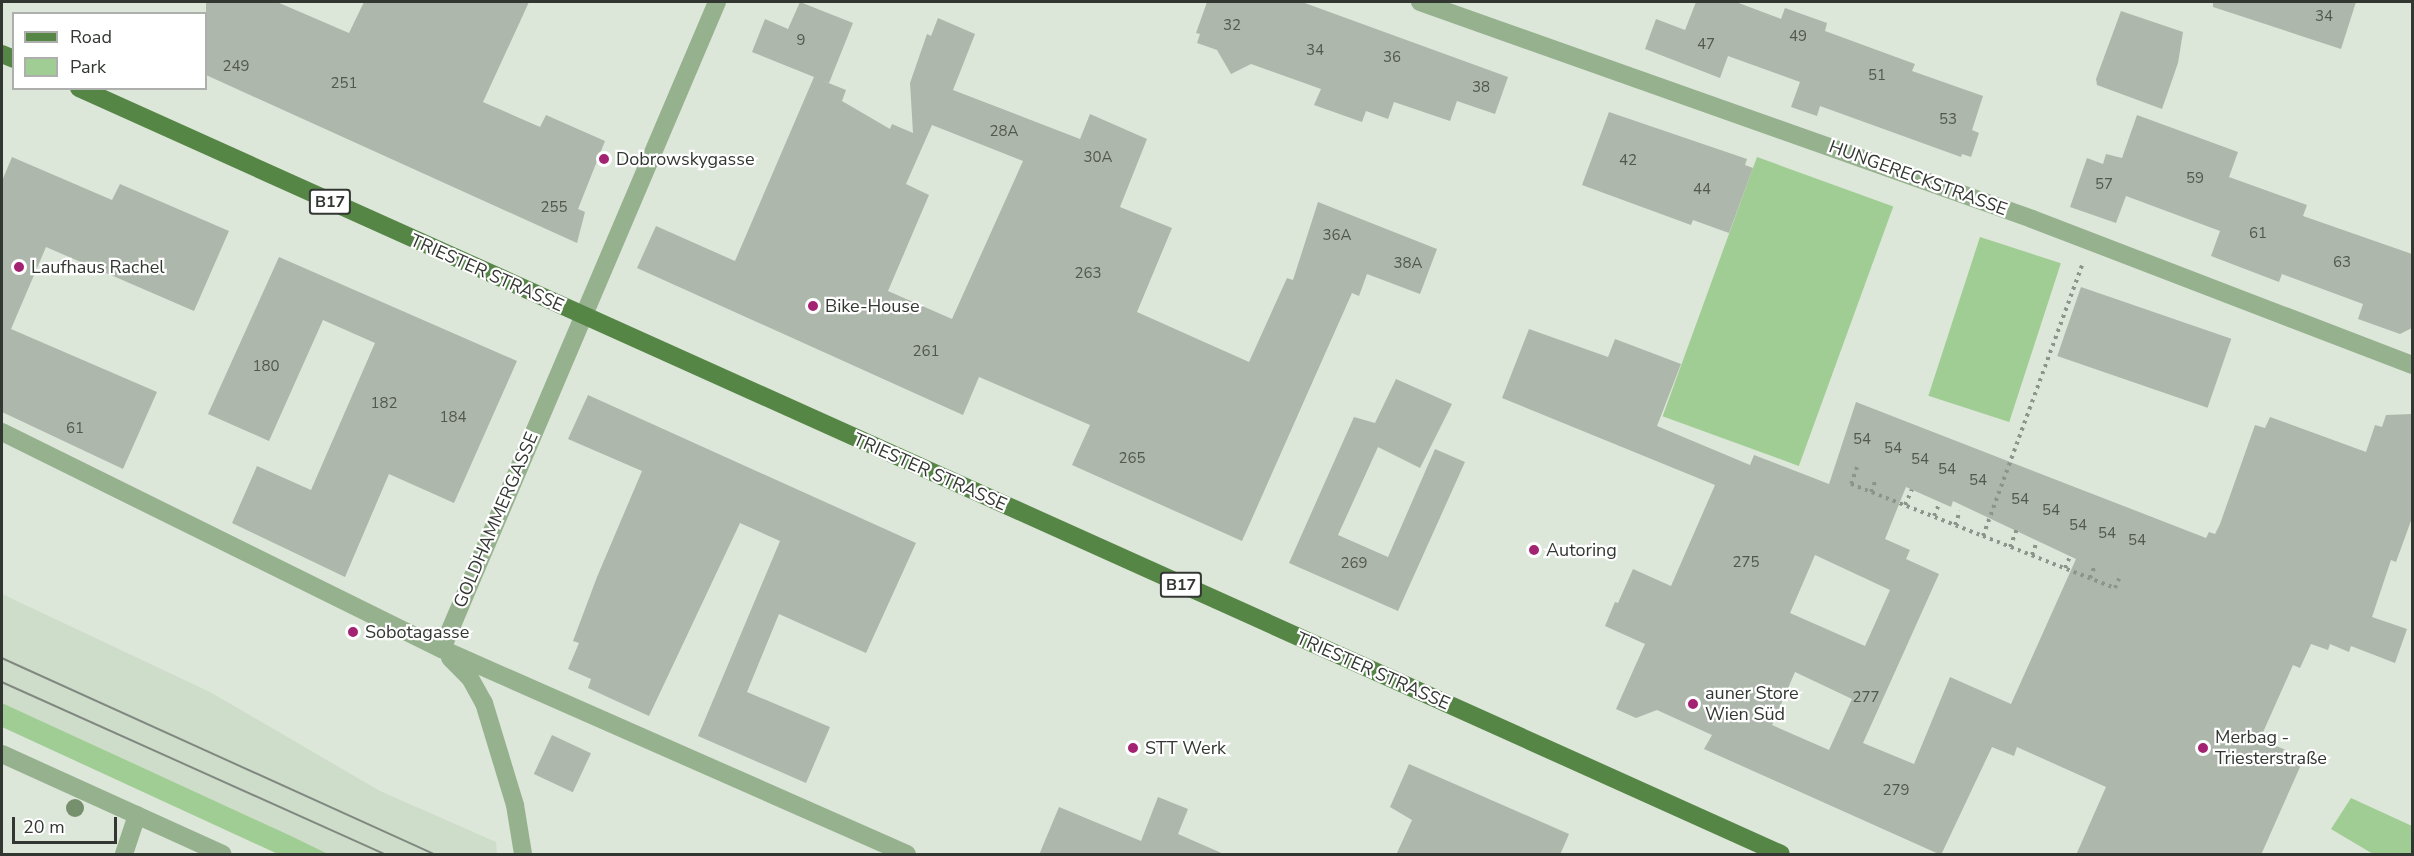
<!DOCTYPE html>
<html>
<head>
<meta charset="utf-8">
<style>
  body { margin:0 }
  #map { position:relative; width:2414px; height:856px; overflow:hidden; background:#dce6d9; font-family:"Nunito Sans",sans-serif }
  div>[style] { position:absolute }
  .built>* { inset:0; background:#ceddca }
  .green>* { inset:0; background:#a0cd93; transform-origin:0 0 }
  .building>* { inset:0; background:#aeb7ab; transform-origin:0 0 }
  .path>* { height:4px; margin-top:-2px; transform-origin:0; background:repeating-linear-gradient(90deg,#8d948b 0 3px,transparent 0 7.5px) }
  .street>* { height:18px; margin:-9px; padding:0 9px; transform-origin:9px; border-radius:9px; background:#96b18e }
  .primary>* { height:18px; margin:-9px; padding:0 9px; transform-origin:9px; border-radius:9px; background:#558646 }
  .tram>* { height:1.5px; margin:-0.75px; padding:0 0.75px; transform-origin:0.75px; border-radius:0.75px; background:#818880 }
  .trees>* { width:18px; height:18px; margin:-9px; border-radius:50%; background:#76906d }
  .dots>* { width:16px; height:16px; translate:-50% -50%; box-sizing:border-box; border:3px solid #fff; border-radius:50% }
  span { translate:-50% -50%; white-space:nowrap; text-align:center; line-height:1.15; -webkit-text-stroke:4.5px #fff; paint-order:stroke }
  .number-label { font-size:15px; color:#525750 }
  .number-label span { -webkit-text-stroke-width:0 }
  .shield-label span { padding:2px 4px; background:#fff; border:2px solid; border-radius:4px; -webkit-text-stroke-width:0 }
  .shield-label { font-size:16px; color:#333732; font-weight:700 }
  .poi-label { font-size:18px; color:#333732 }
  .left { translate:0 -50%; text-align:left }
  .street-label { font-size:18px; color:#333732 }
  .frame { position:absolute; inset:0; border:3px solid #333732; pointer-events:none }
  .legend { position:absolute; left:12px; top:12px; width:195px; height:78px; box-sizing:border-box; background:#fff; border:2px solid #adafad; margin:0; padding:8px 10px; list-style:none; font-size:18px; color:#333732 }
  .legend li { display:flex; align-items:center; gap:12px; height:30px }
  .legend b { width:30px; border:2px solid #adafad }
  .scale { position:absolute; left:12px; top:817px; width:105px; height:27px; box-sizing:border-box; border:3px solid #333732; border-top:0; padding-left:8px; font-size:18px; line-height:21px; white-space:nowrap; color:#333732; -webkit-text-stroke:4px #fff; paint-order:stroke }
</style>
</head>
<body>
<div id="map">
  <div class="built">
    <div style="clip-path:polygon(2px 594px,210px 692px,380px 791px,496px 842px,497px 854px,328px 854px,2px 703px)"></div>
  </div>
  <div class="green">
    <div style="left:1757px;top:157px;width:145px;height:276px;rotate:20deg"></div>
    <div style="left:1980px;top:237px;width:85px;height:167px;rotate:18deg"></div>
    <div style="clip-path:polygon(2px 703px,291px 836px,328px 854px,278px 854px,65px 756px,2px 727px)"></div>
    <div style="clip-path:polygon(2351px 798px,2412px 826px,2412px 854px,2373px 854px,2331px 829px)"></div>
  </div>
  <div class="building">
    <div style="clip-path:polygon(206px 2px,277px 2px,349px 33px,364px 2px,529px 2px,483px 102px,540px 127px,546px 115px,605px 141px,578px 209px,585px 212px,577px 243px,206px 75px)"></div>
    <div style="clip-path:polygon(evenodd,800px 2px,853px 23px,829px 83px,821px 80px,846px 90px,842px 101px,890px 129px,892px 124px,913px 133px,910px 83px,927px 34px,931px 36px,938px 18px,975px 34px,953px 90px,1080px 139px,1090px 114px,1147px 139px,1120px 207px,1172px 228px,1137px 312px,1249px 362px,1287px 278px,1293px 280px,1318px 202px,1437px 249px,1420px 294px,1367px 274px,1359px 296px,1352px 293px,1242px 541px,1072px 465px,1090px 425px,979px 377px,963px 415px,637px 268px,656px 226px,735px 261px,814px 77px,752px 52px,765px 19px,788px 29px,800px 2px,932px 125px,1023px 161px,952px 319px,888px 291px,929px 195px,906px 184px,932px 125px)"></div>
    <div style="clip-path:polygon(1207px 2px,1302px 2px,1508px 77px,1495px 114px,1457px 101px,1450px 121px,1394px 102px,1388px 119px,1366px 111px,1362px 122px,1314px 105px,1321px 89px,1251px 64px,1231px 74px,1217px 50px,1197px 43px,1200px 34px,1196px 33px)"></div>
    <div style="clip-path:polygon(1696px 2px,1736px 2px,1781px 19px,1785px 8px,1827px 23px,1825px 31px,1915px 64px,1912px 71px,1983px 96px,1972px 130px,1979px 133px,1971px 157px,1962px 154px,1961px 157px,1820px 106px,1817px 116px,1791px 107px,1800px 82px,1728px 56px,1720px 78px,1645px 49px,1656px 19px,1685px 30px)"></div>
    <div style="clip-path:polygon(2213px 2px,2356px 2px,2341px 49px,2213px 7px)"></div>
    <div style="clip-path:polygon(2121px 11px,2183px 32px,2178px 63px,2162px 109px,2097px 85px,2096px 79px)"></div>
    <div style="clip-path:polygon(1609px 112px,1747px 159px,1745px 165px,1753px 168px,1729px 233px,1693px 220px,1691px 225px,1582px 185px)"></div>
    <div style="clip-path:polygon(2137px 115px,2238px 152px,2229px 177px,2307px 205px,2303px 216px,2412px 254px,2412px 328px,2400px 334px,2358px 319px,2363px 304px,2282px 274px,2279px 282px,2211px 256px,2220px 231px,2126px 196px,2116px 223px,2070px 207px,2087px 158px,2103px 164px,2106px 154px,2122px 158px)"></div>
    <div style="clip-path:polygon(12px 157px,112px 200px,120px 184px,229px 231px,194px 311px,46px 247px,11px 329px,157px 392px,123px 469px,2px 412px,2px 181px)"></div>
    <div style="clip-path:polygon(279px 257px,517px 361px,454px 503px,389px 474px,345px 577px,232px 523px,257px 466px,311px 490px,375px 343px,323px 320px,269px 441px,208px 414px)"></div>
    <div style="left:2081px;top:287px;width:159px;height:73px;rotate:19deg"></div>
    <div style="clip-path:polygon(evenodd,1529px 329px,1608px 357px,1615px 339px,1681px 364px,1657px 426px,1750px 465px,1754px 455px,1829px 484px,1856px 402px,2206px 538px,2209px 532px,2215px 534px,2220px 524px,2255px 425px,2265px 428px,2270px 417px,2366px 452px,2375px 425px,2382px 427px,2386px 415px,2412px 414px,2412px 518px,2396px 562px,2391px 560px,2372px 617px,2407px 629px,2395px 663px,2351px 646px,2349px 652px,2330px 644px,2328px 650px,2311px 644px,2300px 668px,2293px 665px,2260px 739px,2304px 758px,2261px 855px,2076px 855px,2106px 787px,2017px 747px,2014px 756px,1992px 747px,1941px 855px,1704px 749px,1712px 735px,1657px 710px,1636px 718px,1616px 709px,1645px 644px,1605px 626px,1615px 602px,1618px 603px,1633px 569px,1671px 586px,1715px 485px,1502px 398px,1529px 329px,1906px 487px,1951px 507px,1953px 501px,2076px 559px,2011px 704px,1950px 677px,1914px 764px,1863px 743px,1939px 574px,1906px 559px,1910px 550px,1885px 539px,1906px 487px,1529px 329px,1815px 555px,1890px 590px,1865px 646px,1790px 613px,1815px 555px,1529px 329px,1795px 672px,1852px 699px,1829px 750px,1772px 725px,1795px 672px)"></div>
    <div style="clip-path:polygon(1396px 379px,1452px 404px,1420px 468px,1378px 447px,1338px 535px,1388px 557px,1435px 449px,1465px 462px,1398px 611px,1289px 563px,1354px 417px,1375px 423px)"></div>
    <div style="clip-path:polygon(588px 395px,916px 543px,866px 653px,779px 614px,747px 692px,830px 727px,806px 783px,698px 736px,780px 541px,740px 523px,649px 716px,588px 688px,591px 679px,568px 669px,579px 643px,573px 641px,597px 577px,642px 471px,568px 439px)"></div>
    <div style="left:552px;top:735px;width:43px;height:43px;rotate:25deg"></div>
    <div style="clip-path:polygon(1409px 764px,1569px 834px,1560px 855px,1396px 855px,1412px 820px,1390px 807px)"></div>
    <div style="clip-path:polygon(1158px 797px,1188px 809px,1178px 834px,1226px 855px,1039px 855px,1059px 807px,1141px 841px)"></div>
  </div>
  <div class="path">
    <div style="left:1857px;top:467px;width:18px;rotate:109deg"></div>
    <div style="left:1851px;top:484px;width:142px;rotate:21.5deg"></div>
    <div style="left:1983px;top:536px;width:288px;rotate:-69.9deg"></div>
    <div style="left:1871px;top:492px;width:14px;rotate:-69deg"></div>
    <div style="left:1905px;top:505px;width:17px;rotate:-66deg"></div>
    <div style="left:1934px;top:516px;width:13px;rotate:-67deg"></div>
    <div style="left:1955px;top:525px;width:15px;rotate:-70deg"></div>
    <div style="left:1983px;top:536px;width:142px;rotate:21.5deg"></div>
    <div style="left:2115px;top:588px;width:15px;rotate:-67deg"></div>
    <div style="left:2010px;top:547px;width:19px;rotate:-69deg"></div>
    <div style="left:2032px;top:555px;width:12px;rotate:-70deg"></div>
    <div style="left:2065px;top:568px;width:15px;rotate:-67deg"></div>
    <div style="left:2090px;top:578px;width:11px;rotate:-68deg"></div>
  </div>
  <div class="street">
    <div style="left:1420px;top:2px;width:649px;rotate:19.52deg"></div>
    <div style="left:2032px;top:219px;width:407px;rotate:21deg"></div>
    <div style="left:2px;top:432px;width:491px;rotate:26.3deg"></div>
    <div style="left:442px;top:649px;width:508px;rotate:23.79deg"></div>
    <div style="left:442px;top:649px;width:703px;rotate:-66.97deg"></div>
    <div style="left:450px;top:658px;width:28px;rotate:45deg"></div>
    <div style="left:470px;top:678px;width:29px;rotate:61deg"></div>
    <div style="left:484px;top:703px;width:107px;rotate:73.1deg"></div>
    <div style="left:515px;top:805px;width:50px;rotate:80.7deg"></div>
    <div style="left:2px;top:754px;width:242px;rotate:24.4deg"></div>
    <div style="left:124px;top:854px;width:41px;rotate:-71.6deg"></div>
  </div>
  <div class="primary">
    <div style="left:2px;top:54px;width:13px;rotate:23deg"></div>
    <div style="left:79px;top:88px;width:1866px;rotate:24.23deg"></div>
  </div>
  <div class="tram">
    <div style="left:2px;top:658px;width:475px;rotate:24.4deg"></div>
    <div style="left:2px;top:682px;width:420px;rotate:24.2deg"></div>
  </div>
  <div class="trees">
    <div style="left:75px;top:808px"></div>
  </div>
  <div class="dots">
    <div style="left:604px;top:159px;background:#a42272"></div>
    <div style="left:19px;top:267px;background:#a42272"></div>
    <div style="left:813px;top:306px;background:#a42272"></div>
    <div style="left:1534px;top:550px;background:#a42272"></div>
    <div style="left:353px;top:632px;background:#a42272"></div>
    <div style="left:1693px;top:704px;background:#a42272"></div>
    <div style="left:1133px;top:748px;background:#a42272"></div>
    <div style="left:2203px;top:748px;background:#a42272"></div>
  </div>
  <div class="number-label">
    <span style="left:2324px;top:17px">34</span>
    <span style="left:1232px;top:26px">32</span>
    <span style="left:1798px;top:37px">49</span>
    <span style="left:801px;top:41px">9</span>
    <span style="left:1706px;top:45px">47</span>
    <span style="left:1315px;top:51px">34</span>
    <span style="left:1392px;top:58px">36</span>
    <span style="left:236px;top:67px">249</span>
    <span style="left:1877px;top:76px">51</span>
    <span style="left:344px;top:84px">251</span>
    <span style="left:1481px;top:88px">38</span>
    <span style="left:1948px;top:120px">53</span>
    <span style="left:1004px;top:132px">28A</span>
    <span style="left:1098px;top:158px">30A</span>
    <span style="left:1628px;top:161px">42</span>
    <span style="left:2195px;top:179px">59</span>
    <span style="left:2104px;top:185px">57</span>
    <span style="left:1702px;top:190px">44</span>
    <span style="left:554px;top:208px">255</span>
    <span style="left:2258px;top:234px">61</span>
    <span style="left:1337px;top:236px">36A</span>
    <span style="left:2342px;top:263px">63</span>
    <span style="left:1408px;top:264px">38A</span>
    <span style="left:1088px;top:274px">263</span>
    <span style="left:926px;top:352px">261</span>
    <span style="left:266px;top:367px">180</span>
    <span style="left:384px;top:404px">182</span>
    <span style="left:453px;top:418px">184</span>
    <span style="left:75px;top:429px">61</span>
    <span style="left:1862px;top:440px">54</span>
    <span style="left:1893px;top:449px">54</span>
    <span style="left:1132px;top:459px">265</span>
    <span style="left:1920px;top:460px">54</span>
    <span style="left:1947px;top:470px">54</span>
    <span style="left:1978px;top:481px">54</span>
    <span style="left:2020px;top:500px">54</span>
    <span style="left:2051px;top:511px">54</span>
    <span style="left:2078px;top:526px">54</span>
    <span style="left:2107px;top:534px">54</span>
    <span style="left:2137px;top:541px">54</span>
    <span style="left:1746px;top:563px">275</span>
    <span style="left:1354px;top:564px">269</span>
    <span style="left:1866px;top:698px">277</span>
    <span style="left:1896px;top:791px">279</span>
  </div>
  <div class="shield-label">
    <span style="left:330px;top:202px">B17</span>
    <span style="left:1181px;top:585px">B17</span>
  </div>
  <div class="poi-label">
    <span class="left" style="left:616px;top:159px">Dobrowskygasse</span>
    <span class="left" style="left:31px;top:267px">Laufhaus Rachel</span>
    <span class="left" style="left:825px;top:306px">Bike-House</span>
    <span class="left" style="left:1546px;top:550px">Autoring</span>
    <span class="left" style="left:365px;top:632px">Sobotagasse</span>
    <span class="left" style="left:1705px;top:704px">auner Store<br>Wien Süd</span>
    <span class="left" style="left:2215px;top:748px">Merbag -<br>Triesterstraße</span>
    <span class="left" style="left:1145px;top:748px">STT Werk</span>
  </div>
  <div class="street-label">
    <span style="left:1918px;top:178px;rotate:20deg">HUNGERECKSTRASSE</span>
    <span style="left:487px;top:273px;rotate:24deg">TRIESTER STRASSE</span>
    <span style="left:930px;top:472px;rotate:24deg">TRIESTER STRASSE</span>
    <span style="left:496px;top:520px;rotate:-67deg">GOLDHAMMERGASSE</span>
    <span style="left:1373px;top:671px;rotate:24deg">TRIESTER STRASSE</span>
  </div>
  <div class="frame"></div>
  <ul class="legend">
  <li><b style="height:8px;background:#558646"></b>Road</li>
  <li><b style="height:16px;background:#a0cd93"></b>Park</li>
  </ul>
  <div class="scale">20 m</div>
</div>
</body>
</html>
